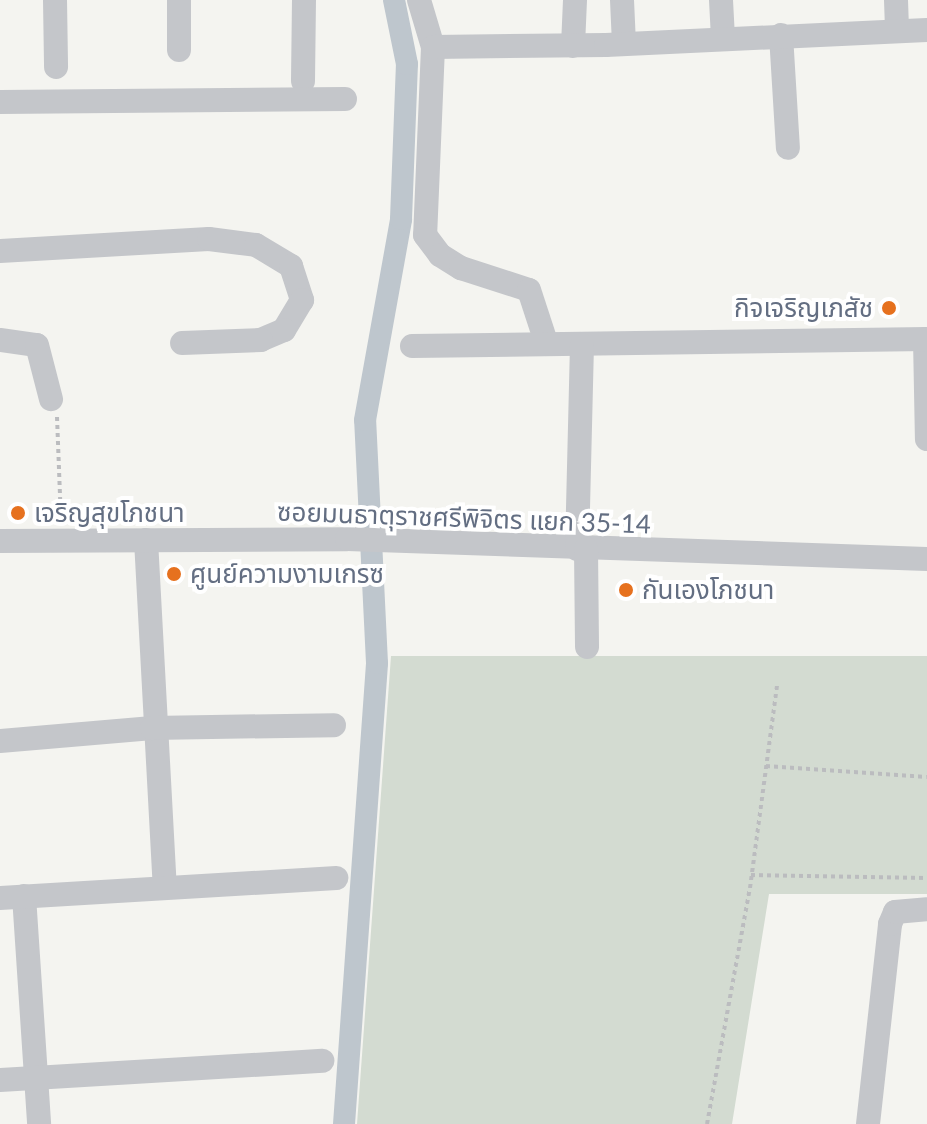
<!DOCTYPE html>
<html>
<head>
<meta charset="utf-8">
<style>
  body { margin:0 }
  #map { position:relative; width:927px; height:1124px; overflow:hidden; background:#f4f4f0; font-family:Lato,"Noto Sans Thai",sans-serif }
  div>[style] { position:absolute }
  .green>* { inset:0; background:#d3dbd1 }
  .canal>* { height:22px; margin:-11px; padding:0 11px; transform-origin:11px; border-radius:11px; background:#bec6cd }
  .path>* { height:4px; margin-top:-2px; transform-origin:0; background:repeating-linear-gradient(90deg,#bbbcbf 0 4px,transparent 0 8px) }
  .minor>* { height:24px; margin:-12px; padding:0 12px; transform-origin:12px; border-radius:12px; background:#c4c6ca }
  .dots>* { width:22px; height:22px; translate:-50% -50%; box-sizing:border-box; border:4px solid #fff; border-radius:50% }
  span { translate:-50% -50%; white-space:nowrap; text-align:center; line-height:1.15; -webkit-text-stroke:8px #fff; paint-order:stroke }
  .poi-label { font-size:26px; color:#636e82 }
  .right { translate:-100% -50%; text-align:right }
  .left { translate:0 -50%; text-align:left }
  .street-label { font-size:26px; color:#636e82 }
</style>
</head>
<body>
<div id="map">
  <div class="green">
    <div style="clip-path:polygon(391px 656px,927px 656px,927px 894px,769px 894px,732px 1124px,357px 1124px)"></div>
  </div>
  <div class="canal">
    <div style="left:344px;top:1124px;width:462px;rotate:-85.9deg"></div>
    <div style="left:377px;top:663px;width:243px;rotate:-92.8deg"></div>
    <div style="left:365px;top:420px;width:204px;rotate:-79.8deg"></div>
    <div style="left:401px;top:219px;width:155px;rotate:-87.8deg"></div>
    <div style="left:407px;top:64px;width:65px;rotate:-101.5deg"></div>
  </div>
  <div class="path">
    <div style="left:57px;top:417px;width:104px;rotate:87.8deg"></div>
    <div style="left:766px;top:766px;width:161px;rotate:3.9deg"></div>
    <div style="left:751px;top:875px;width:176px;rotate:1deg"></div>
    <div style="left:707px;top:1124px;width:240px;rotate:-79.7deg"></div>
    <div style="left:750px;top:888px;width:205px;rotate:-82.4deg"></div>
  </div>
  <div class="minor">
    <div style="left:55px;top:0;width:67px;rotate:89.1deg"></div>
    <div style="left:419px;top:0;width:49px;rotate:73.4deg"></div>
    <div style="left:433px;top:47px;width:188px;rotate:92.4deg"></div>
    <div style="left:425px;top:235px;width:25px;rotate:53deg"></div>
    <div style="left:440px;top:255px;width:25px;rotate:32deg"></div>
    <div style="left:461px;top:268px;width:71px;rotate:17.9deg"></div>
    <div style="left:529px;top:290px;width:55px;rotate:71.9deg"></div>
    <div style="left:622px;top:0;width:44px;rotate:87.4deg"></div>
    <div style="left:721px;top:0;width:39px;rotate:87deg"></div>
    <div style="left:896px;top:0;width:31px;rotate:88deg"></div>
    <div style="left:781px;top:35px;width:113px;rotate:86.5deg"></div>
    <div style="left:573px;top:46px;width:46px;rotate:-87.5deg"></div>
    <div style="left:433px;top:47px;width:173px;rotate:-0.7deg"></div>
    <div style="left:606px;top:45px;width:321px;rotate:-2.7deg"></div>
    <div style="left:179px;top:50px;width:50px;rotate:-90deg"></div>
    <div style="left:303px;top:81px;width:81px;rotate:-89.3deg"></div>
    <div style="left:0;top:102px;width:345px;rotate:-0.5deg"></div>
    <div style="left:0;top:251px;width:209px;rotate:-3.3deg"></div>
    <div style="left:209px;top:239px;width:47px;rotate:7.3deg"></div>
    <div style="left:256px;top:245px;width:41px;rotate:31deg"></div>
    <div style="left:291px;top:266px;width:36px;rotate:72deg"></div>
    <div style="left:302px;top:300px;width:35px;rotate:121deg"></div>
    <div style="left:284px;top:330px;width:25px;rotate:157deg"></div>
    <div style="left:261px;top:340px;width:79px;rotate:177.8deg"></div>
    <div style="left:925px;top:339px;width:100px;rotate:88.9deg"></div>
    <div style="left:0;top:340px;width:37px;rotate:8deg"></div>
    <div style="left:37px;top:345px;width:56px;rotate:75.5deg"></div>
    <div style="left:412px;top:346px;width:515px;rotate:-0.78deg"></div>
    <div style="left:146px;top:540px;width:347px;rotate:86.9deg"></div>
    <div style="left:0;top:541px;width:347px;rotate:-0.3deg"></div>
    <div style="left:347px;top:539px;width:580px;rotate:1.97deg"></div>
    <div style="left:577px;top:549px;width:204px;rotate:-88.6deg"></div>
    <div style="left:586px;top:549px;width:98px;rotate:89.4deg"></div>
    <div style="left:0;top:741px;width:153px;rotate:-4.9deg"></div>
    <div style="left:152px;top:728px;width:182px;rotate:-0.9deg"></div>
    <div style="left:24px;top:896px;width:228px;rotate:86.2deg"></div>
    <div style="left:0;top:898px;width:337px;rotate:-3.4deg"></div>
    <div style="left:0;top:1080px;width:323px;rotate:-3.4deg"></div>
    <div style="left:868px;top:1124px;width:201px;rotate:-83.7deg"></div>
    <div style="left:890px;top:924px;width:13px;rotate:-67deg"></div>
    <div style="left:895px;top:912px;width:32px;rotate:-5deg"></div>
  </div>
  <div class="dots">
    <div style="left:889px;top:308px;background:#e6711e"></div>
    <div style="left:18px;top:513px;background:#e6711e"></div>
    <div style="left:174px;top:574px;background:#e6711e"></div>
    <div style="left:626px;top:590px;background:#e6711e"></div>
  </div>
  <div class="poi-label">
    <span class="right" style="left:873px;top:308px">กิจเจริญเภสัช</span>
    <span class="left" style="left:34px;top:513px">เจริญสุขโภชนา</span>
    <span class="left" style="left:190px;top:574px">ศูนย์ความงามเกรซ</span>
    <span class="left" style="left:642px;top:590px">กันเองโภชนา</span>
  </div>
  <div class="street-label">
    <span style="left:464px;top:518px;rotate:2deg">ซอยมนธาตุราชศรีพิจิตร แยก 35-14</span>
  </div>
</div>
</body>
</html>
